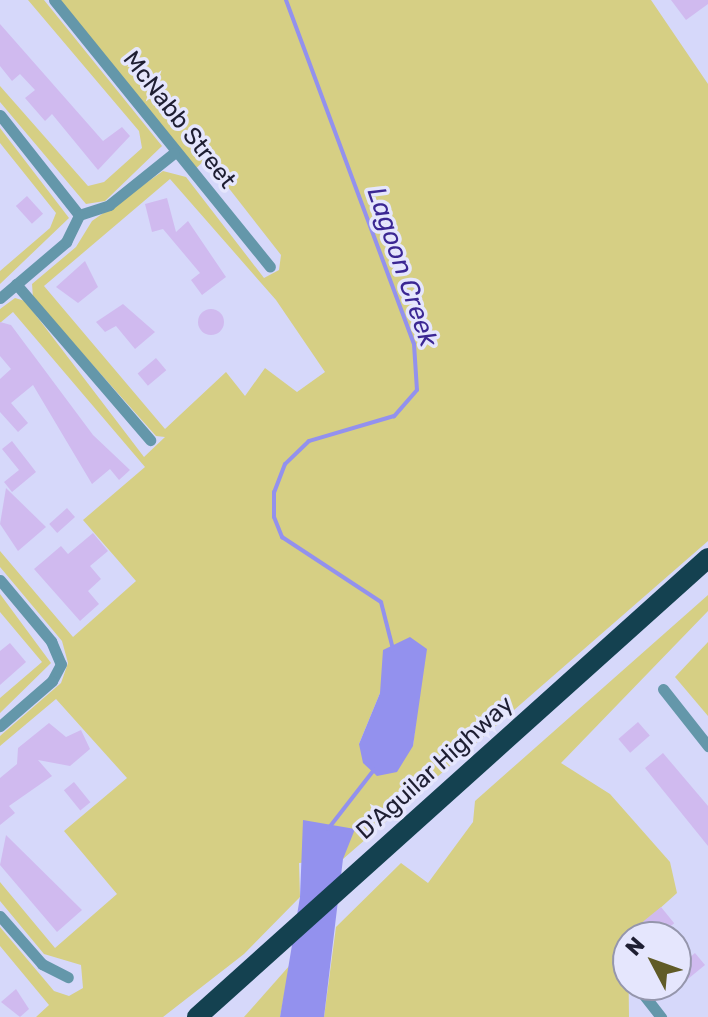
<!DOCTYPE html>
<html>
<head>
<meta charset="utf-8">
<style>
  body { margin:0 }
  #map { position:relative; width:708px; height:1017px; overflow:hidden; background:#d6d8fa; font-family:Rubik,sans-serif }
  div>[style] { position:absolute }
  .green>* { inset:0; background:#d6cf84 }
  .water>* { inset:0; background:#9391ee }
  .stream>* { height:4px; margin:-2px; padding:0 2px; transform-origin:2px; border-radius:2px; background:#9391ee }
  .building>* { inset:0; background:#d0baef; transform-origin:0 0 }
  .round { border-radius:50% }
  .street>* { height:11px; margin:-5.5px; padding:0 5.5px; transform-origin:5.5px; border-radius:5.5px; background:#6497aa }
  .highway>* { height:20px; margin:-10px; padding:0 10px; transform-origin:10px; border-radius:10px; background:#144150 }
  span { translate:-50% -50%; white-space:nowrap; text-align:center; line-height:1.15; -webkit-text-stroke:7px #e5e6fd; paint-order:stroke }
  .street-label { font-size:24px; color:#1e1e32 }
  .water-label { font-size:26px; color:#3b2793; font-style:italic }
  .north { position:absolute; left:612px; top:921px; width:80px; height:80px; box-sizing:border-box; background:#e5e6fd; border:2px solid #9596ac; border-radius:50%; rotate:311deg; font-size:22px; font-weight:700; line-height:32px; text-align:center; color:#1e1e32 }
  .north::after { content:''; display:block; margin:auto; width:28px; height:36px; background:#605b27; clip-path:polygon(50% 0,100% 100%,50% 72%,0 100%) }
</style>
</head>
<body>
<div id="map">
  <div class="green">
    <div style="clip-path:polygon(28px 0,44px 0,162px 146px,105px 201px,86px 204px,0 102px,0 86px,88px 186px,104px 182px,142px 148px,139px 131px)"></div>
    <div style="clip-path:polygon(evenodd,60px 0,651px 0,708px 84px,708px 541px,343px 859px,299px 863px,300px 897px,244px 954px,163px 1017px,36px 1017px,49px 1005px,0 946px,0 927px,54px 991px,69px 996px,83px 988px,81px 965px,44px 954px,0 901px,0 882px,55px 948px,117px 894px,64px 831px,127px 778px,56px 699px,0 746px,0 736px,61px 683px,68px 663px,62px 641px,0 567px,0 551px,73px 637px,136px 581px,83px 520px,145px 467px,13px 312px,0 323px,0 309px,15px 298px,25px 301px,144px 457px,165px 437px,156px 436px,33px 298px,32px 284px,76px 247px,92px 221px,163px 171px,186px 177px,264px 278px,279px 270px,281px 255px,206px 159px,193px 171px,60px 0,170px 179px,276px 300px,325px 372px,297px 392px,265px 368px,245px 396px,226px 372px,165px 429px,44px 286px,170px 179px,60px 0,380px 693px,419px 693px,413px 746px,359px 744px,380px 693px)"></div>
    <div style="clip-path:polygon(0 128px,69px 218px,0 284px,0 271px,50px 228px,56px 213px,0 143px)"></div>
    <div style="clip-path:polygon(0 594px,51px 663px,0 713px,0 698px,42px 662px,0 612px)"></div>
    <div style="clip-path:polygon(708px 595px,708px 611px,561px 763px,610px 794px,670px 862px,677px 893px,628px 937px,629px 1017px,324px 1017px,336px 927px,401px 863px,428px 883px,473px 822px,475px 801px)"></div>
    <div style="clip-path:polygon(708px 642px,708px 716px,675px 677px)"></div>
    <div style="clip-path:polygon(290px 965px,280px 1017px,244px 1017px)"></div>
  </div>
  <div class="water">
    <div style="clip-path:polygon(410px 637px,427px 649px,413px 746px,397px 772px,377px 776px,363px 763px,359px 744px,380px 693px,383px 650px)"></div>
    <div style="clip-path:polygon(303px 820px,355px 829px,343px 859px,324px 1017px,280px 1017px,300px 897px)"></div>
  </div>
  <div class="stream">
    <div style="left:286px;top:0;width:367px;rotate:69.6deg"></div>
    <div style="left:414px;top:344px;width:46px;rotate:86.3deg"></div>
    <div style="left:417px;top:390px;width:35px;rotate:131deg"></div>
    <div style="left:394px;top:416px;width:89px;rotate:163.6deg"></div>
    <div style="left:309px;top:441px;width:33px;rotate:136deg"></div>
    <div style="left:285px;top:464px;width:30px;rotate:111deg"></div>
    <div style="left:274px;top:492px;width:25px;rotate:90deg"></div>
    <div style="left:274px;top:517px;width:22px;rotate:68deg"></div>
    <div style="left:282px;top:537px;width:118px;rotate:33.3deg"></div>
    <div style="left:381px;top:602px;width:49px;rotate:75.7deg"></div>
    <div style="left:328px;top:829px;width:75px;rotate:-52.1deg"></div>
  </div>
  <div class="building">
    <div style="clip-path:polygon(671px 0,708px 0,708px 4px,686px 20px)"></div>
    <div style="clip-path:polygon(0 24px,103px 141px,122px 127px,130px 136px,98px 170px,52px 114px,45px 121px,25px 98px,35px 90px,20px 74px,12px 81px,0 66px)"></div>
    <div style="left:27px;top:196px;width:24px;height:15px;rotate:48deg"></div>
    <div style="clip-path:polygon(167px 198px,176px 232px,188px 221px,226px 277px,202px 295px,191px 280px,200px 273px,163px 229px,152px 232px,145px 204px)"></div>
    <div style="clip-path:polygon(85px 261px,98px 287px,78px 303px,56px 287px)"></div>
    <div style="clip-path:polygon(123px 304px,155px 332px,135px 349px,116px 326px,105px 332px,96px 322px)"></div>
    <div class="round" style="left:198px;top:309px;width:26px;height:26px"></div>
    <div style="clip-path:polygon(0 322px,11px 325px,93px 435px,130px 470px,119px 480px,110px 469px,92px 484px,33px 385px,11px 403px,28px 423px,18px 432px,0 412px,0 379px,11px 369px,0 356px)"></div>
    <div style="left:156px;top:358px;width:16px;height:24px;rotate:50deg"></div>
    <div style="clip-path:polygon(12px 441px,36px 472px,12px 492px,4px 482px,19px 470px,2px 449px)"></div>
    <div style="clip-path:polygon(6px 488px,46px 527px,18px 551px,0 524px)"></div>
    <div style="left:67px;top:508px;width:12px;height:24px;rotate:48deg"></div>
    <div style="clip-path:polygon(93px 533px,108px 551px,90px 566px,101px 579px,88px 591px,99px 604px,80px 621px,34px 569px,61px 546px,68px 554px)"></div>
    <div style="clip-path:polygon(10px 643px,26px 662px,0 685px,0 651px)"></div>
    <div style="left:638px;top:722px;width:18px;height:26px;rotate:49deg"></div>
    <div style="clip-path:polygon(49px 723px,66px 737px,81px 730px,90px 749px,70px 766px,38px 760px,52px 776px,9px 806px,15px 813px,0 825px,0 778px,17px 764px,18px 748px)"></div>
    <div style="clip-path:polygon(663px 753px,708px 806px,708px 846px,645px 768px)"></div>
    <div style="left:74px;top:782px;width:26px;height:13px;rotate:51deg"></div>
    <div style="clip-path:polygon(6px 835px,82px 910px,57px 932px,0 865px)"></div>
    <div style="left:661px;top:907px;width:21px;height:23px;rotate:51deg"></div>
    <div style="clip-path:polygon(695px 953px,705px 965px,683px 983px,676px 969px)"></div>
    <div style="clip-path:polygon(16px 989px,29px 1009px,20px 1017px,1px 1002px)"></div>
  </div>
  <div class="street">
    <div style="left:54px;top:0;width:343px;rotate:51deg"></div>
    <div style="left:0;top:115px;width:127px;rotate:51.7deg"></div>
    <div style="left:79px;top:215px;width:32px;rotate:-18deg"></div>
    <div style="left:109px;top:205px;width:83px;rotate:-38.7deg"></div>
    <div style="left:16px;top:284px;width:206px;rotate:49.3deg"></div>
    <div style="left:0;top:298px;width:87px;rotate:-40.3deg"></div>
    <div style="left:66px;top:242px;width:30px;rotate:-64deg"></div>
    <div style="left:0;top:580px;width:80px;rotate:50.1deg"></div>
    <div style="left:51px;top:641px;width:25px;rotate:67deg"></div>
    <div style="left:61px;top:664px;width:19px;rotate:118deg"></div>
    <div style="left:52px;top:681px;width:69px;rotate:139.1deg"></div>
    <div style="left:663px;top:689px;width:73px;rotate:51.7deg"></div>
    <div style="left:0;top:916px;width:64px;rotate:48.8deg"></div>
    <div style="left:42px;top:964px;width:29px;rotate:27deg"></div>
    <div style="left:625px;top:971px;width:5px;rotate:53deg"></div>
    <div style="left:636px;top:985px;width:41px;rotate:52deg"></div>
  </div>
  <div class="highway">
    <div style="left:197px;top:1017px;width:687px;rotate:-41.93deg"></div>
  </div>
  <div class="street-label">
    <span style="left:179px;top:120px;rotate:52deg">McNabb Street</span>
    <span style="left:435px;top:768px;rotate:-42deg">D'Aguilar Highway</span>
  </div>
  <div class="water-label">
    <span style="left:402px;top:267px;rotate:71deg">Lagoon Creek</span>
  </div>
  <div class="north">N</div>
</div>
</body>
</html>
